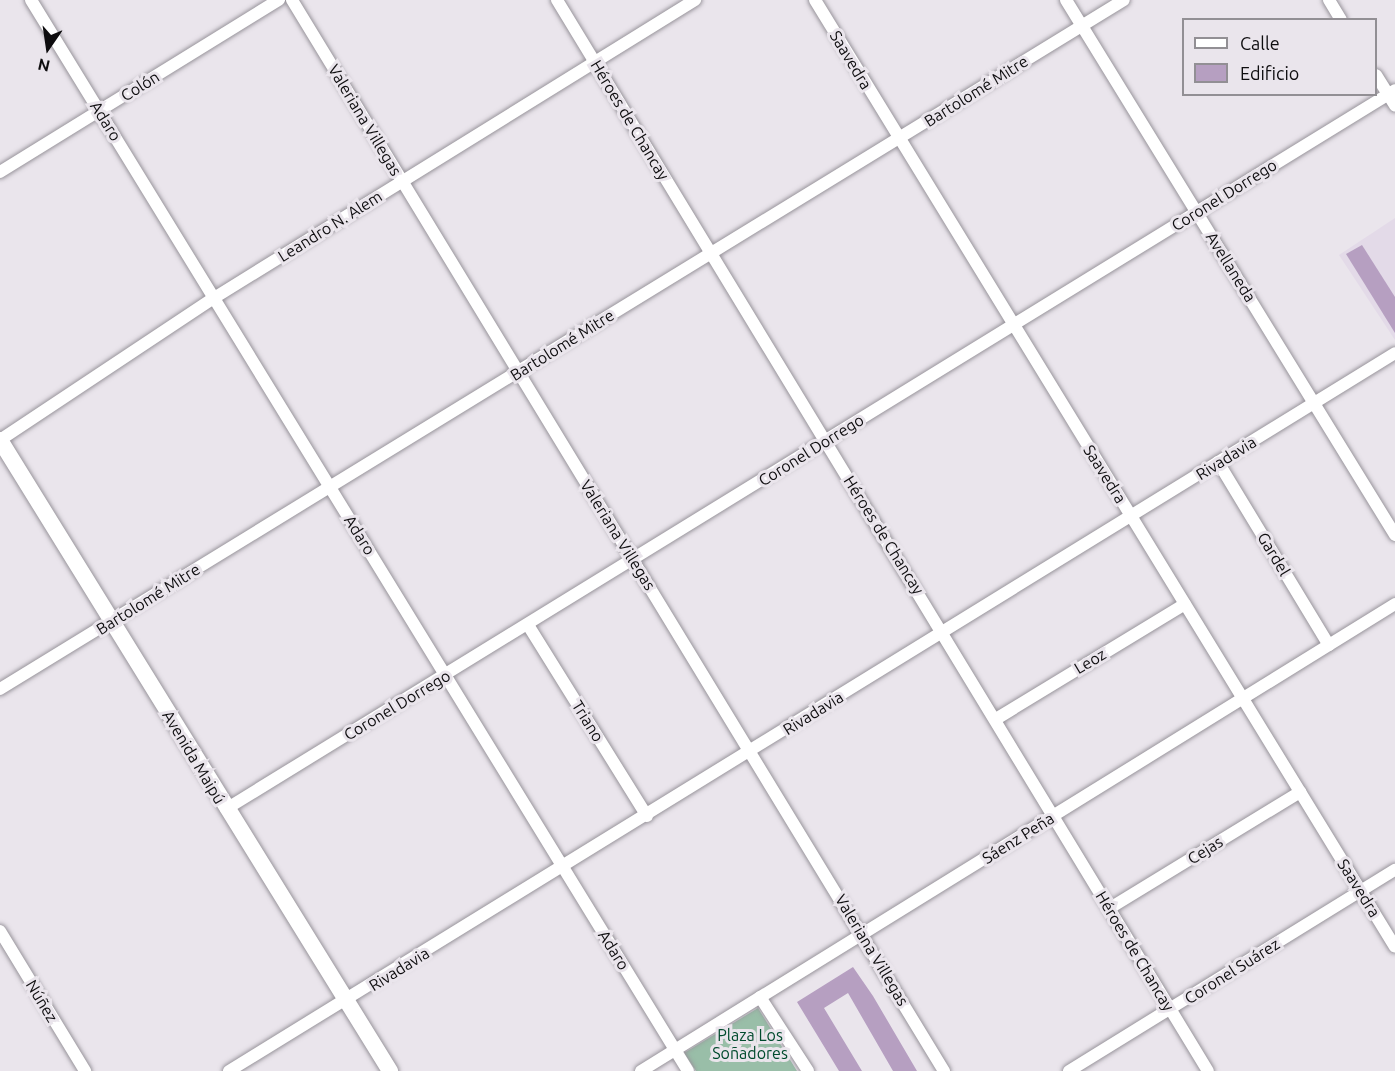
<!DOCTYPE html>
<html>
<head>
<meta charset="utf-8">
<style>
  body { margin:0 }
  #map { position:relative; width:1395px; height:1071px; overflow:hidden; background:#eae5ec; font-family:Ubuntu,sans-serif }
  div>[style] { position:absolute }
  .built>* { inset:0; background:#e3dae8 }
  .green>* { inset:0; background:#99bea8 }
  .building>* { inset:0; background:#b69fc1 }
  .roads { filter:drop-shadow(0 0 2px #98949b) drop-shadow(0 0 2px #98949b) }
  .street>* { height:12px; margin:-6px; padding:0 6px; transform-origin:6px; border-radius:6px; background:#fff }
  .secondary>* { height:16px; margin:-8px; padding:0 8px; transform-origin:8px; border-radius:8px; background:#fff }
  span { translate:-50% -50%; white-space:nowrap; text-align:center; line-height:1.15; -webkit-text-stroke:6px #eae5ec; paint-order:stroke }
  .street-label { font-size:16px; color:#0e0d0f }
  .park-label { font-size:16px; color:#004b2d }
  .legend { position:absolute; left:1182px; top:18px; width:195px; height:78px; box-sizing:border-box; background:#eae5ec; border:2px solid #928f94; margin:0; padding:8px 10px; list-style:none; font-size:18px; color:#0e0d0f }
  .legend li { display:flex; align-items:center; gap:12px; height:30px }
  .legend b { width:30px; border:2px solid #928f94 }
  .north { position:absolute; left:18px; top:18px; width:60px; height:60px; -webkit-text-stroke:4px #eae5ec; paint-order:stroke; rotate:193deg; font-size:16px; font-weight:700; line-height:24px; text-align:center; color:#0e0d0f }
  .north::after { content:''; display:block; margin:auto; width:21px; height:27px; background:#0e0d0f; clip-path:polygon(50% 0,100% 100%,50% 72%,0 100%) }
</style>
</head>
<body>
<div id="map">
  <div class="built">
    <div style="clip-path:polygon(1395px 218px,1395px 340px,1339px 255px)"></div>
  </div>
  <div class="green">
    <div style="clip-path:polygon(758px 1008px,797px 1071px,696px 1071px,684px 1053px)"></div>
  </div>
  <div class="building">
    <div style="clip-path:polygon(1362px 245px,1395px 297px,1395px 333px,1346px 254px)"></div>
    <div style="clip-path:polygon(853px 967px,873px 996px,917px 1071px,893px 1071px,848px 993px,824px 1008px,862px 1071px,839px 1071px,797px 1002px)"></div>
  </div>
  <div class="roads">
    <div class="street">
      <div style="left:31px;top:0;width:1256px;rotate:58.47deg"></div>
      <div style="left:292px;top:0;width:1254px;rotate:58.67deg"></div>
      <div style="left:557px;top:0;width:1253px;rotate:58.71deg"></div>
      <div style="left:815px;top:0;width:1110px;rotate:58.51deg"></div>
      <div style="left:1066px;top:0;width:628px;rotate:58.41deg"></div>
      <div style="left:1329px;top:0;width:23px;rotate:59deg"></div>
      <div style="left:1376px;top:75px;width:36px;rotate:58deg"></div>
      <div style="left:0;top:172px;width:328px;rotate:-31.7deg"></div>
      <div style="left:0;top:440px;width:257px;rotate:-33.6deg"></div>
      <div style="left:214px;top:298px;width:566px;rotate:-31.78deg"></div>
      <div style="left:1218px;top:462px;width:214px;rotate:58.8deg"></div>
      <div style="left:528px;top:625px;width:225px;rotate:58.1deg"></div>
      <div style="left:0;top:689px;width:1318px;rotate:-31.51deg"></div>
      <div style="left:996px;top:719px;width:221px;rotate:-31.3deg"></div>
      <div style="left:226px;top:809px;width:1372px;rotate:-31.59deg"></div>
      <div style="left:1110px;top:908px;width:223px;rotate:-31.4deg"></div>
      <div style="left:0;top:931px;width:164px;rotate:58.7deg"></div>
      <div style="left:760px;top:997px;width:88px;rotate:57deg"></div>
      <div style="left:229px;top:1071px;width:1369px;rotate:-31.62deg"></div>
      <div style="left:641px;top:1071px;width:887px;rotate:-31.77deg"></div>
      <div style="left:1069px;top:1071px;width:383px;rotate:-31.7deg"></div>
    </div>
    <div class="secondary">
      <div style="left:0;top:440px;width:742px;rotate:58.28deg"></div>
    </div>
  </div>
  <div class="street-label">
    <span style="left:851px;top:60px;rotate:59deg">Saavedra</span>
    <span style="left:140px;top:86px;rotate:-32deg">Colón</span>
    <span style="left:976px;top:91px;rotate:-32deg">Bartolomé Mitre</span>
    <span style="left:365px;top:120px;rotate:59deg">Valeriana Villegas</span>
    <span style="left:630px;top:120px;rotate:59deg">Héroes de Chancay</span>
    <span style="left:106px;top:121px;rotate:58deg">Adaro</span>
    <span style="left:1224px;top:195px;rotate:-32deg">Coronel Dorrego</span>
    <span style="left:330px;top:226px;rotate:-32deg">Leandro N. Alem</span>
    <span style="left:1231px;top:267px;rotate:58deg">Avellaneda</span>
    <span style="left:562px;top:345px;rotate:-32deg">Bartolomé Mitre</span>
    <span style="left:811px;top:450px;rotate:-32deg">Coronel Dorrego</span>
    <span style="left:1226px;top:458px;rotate:-32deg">Rivadavia</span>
    <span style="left:1105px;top:474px;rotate:58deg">Saavedra</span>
    <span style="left:360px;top:535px;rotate:58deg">Adaro</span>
    <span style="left:618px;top:535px;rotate:58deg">Valeriana Villegas</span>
    <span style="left:884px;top:535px;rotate:58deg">Héroes de Chancay</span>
    <span style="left:1274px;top:554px;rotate:59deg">Gardel</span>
    <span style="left:148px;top:599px;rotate:-32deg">Bartolomé Mitre</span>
    <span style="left:1090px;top:661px;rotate:-31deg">Leoz</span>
    <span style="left:397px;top:705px;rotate:-31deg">Coronel Dorrego</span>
    <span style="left:813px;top:713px;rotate:-32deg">Rivadavia</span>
    <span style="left:588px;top:721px;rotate:58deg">Triano</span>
    <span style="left:194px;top:757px;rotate:59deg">Avenida Maipú</span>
    <span style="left:1018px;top:838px;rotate:-32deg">Sáenz Peña</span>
    <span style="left:1205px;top:850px;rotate:-32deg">Cejas</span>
    <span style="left:1359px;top:888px;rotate:58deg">Saavedra</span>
    <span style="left:614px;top:950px;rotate:58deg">Adaro</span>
    <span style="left:872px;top:950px;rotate:59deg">Valeriana Villegas</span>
    <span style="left:1135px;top:951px;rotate:59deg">Héroes de Chancay</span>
    <span style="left:399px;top:969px;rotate:-32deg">Rivadavia</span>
    <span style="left:1232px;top:971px;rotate:-32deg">Coronel Suárez</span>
    <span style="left:42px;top:1001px;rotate:59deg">Núñez</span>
  </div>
  <div class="park-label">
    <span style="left:750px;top:1044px">Plaza Los<br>Soñadores</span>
  </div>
  <ul class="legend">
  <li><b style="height:8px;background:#fff"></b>Calle</li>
  <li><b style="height:16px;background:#b69fc1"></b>Edificio</li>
  </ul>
  <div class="north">N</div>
</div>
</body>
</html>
